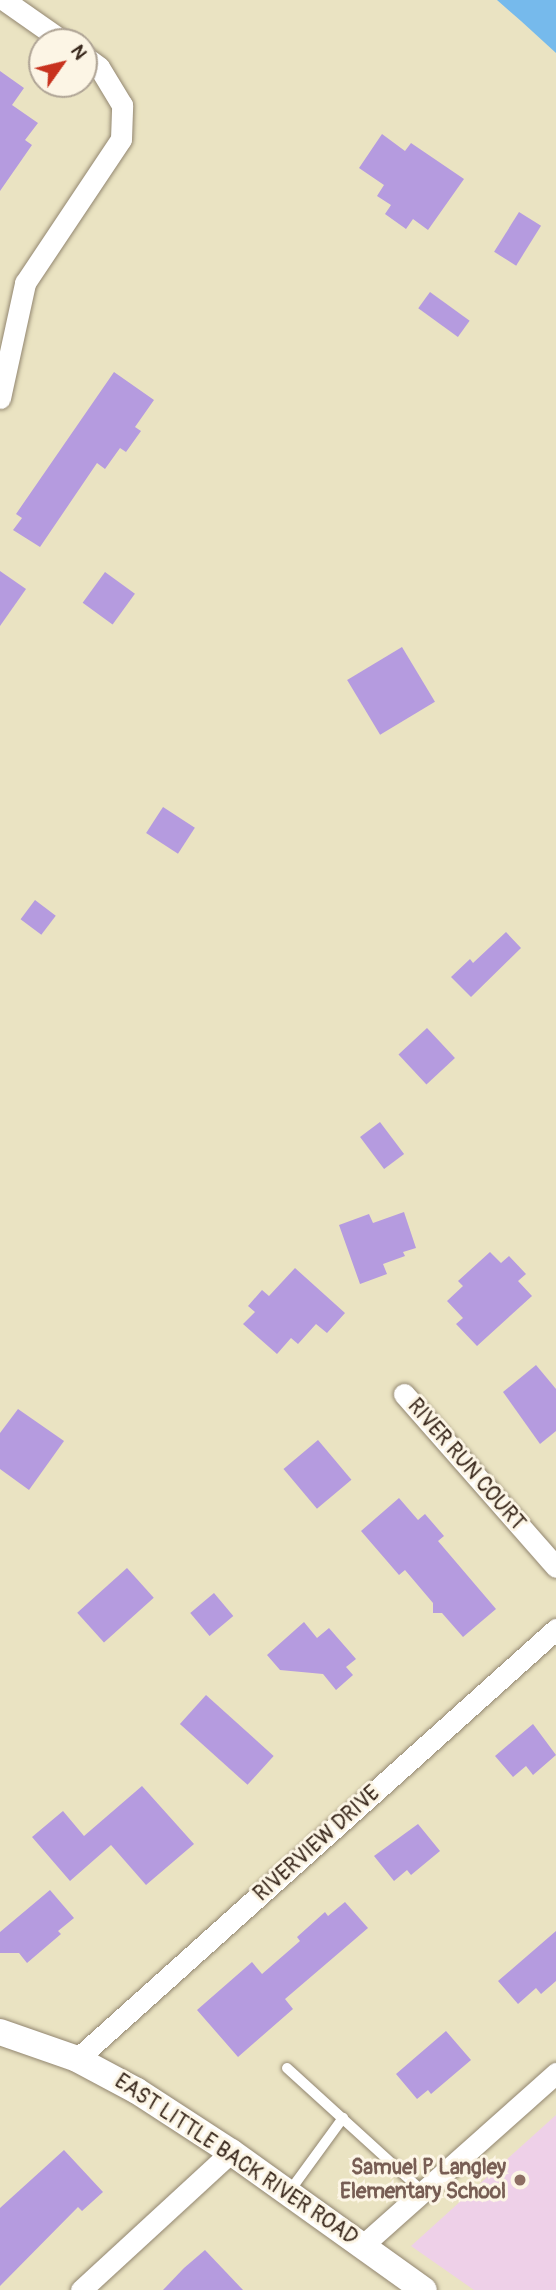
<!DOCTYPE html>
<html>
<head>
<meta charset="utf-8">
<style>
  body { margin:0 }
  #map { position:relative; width:556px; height:2290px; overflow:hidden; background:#eae3c2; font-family:Pangolin,sans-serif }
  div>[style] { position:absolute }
  .built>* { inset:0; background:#eed0e8 }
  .water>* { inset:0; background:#76baec }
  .building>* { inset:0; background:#b59bdf; transform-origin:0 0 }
  .roads { filter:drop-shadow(0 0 2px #928670) drop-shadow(0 0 2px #928670) }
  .service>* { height:10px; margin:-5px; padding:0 5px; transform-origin:5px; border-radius:5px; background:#fff }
  .minor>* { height:21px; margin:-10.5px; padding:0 10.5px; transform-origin:10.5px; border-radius:10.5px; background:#fff }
  .tertiary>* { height:26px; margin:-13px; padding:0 13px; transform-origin:13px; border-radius:13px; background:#fff }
  .dots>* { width:19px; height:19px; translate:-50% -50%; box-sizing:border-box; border:4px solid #fcf5e5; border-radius:50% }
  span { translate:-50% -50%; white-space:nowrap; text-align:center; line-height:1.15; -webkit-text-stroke:6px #fcf5e5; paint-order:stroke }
  .street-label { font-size:21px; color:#3b2a1e }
  .education-label { font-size:21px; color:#785e54; font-weight:700 }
  .right { translate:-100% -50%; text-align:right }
  .north { position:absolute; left:28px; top:28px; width:70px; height:70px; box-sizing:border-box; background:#fcf5e5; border:2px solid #afa495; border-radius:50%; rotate:56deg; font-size:19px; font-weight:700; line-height:28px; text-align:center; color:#3b2a1e }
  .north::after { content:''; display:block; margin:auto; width:24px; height:32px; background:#c8321e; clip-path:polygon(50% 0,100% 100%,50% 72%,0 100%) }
</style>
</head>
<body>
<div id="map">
  <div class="built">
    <div style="clip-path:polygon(556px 2115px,556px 2290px,474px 2290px,411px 2246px)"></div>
  </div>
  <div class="water">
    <div style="clip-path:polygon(497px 0,556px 0,556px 53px,521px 21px)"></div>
  </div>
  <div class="building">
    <div style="clip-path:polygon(0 71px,24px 88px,12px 105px,38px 123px,25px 140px,32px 145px,0 191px)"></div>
    <div style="clip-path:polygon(382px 134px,405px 151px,411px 143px,464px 179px,428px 230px,413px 219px,406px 229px,385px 214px,391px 205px,377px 196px,384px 185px,359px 168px)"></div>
    <div style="left:519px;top:212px;width:26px;height:47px;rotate:32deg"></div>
    <div style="left:430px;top:292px;width:49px;height:20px;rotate:36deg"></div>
    <div style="clip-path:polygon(114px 372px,154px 400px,135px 427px,141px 431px,126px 452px,120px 448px,105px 469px,97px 463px,40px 547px,13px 530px,22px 518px,16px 514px)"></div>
    <div style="clip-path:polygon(0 571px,26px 589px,0 626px)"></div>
    <div style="left:105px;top:572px;width:37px;height:38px;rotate:36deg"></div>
    <div style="left:402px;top:647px;width:64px;height:64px;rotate:59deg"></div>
    <div style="left:163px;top:807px;width:38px;height:31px;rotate:33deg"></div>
    <div style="left:35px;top:900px;width:26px;height:24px;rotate:37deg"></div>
    <div style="clip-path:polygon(506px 932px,521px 948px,471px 997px,451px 977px,470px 959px,473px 963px)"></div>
    <div style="left:427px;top:1028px;width:41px;height:39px;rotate:47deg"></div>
    <div style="left:380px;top:1122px;width:40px;height:25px;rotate:53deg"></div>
    <div style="clip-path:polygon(404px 1212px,416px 1248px,403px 1252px,405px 1256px,383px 1264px,387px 1274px,360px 1284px,339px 1225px,369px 1214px,373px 1223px)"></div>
    <div style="clip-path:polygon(490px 1252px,501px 1263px,509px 1256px,526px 1274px,518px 1281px,532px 1296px,477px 1346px,456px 1324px,463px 1318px,447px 1301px,463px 1286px,458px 1281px)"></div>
    <div style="clip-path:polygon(295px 1268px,345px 1313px,327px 1333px,316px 1324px,298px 1344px,291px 1338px,277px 1354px,243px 1324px,255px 1312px,248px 1306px,262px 1290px,269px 1296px)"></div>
    <div style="clip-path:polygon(536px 1365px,556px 1389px,556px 1431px,540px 1444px,503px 1392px)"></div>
    <div style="clip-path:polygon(18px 1409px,64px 1441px,29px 1490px,0 1469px,0 1433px)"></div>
    <div style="left:318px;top:1440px;width:52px;height:45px;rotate:50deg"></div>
    <div style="clip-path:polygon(399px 1498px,418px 1520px,425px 1514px,444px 1536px,438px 1541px,496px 1609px,463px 1637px,442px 1613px,433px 1613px,433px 1603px,405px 1570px,399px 1575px,361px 1531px)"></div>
    <div style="left:127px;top:1568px;width:40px;height:67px;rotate:48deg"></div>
    <div style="left:214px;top:1593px;width:30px;height:31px;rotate:50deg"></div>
    <div style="clip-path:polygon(304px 1622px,317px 1638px,329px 1628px,356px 1659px,346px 1667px,353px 1675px,336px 1690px,323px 1674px,280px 1670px,267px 1655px)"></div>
    <div style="left:206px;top:1695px;width:91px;height:39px;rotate:42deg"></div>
    <div style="clip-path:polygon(533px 1724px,556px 1755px,533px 1775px,526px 1766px,513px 1777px,495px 1756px)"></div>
    <div style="clip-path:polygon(142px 1786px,194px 1844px,146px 1885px,111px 1845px,70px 1881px,32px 1837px,63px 1811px,84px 1836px)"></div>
    <div style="clip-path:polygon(418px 1824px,440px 1851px,411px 1875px,407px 1870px,394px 1881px,374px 1856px)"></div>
    <div style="clip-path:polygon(50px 1890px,74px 1918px,58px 1931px,61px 1934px,27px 1963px,19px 1953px,0 1953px,0 1932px)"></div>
    <div style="clip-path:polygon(345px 1902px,368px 1928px,285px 1999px,293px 2009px,238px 2057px,197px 2010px,252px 1962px,262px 1974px,300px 1941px,297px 1937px,325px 1912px,328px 1916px)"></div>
    <div style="clip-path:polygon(556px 1931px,556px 1981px,541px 1994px,536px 1988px,518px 2004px,498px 1981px)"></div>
    <div style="clip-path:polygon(446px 2031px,471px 2060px,431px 2094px,428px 2090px,417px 2099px,396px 2074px)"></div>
    <div style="clip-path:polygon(64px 2150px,103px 2192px,82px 2211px,78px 2207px,0 2286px,0 2208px)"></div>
    <div style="clip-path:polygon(205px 2250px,243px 2290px,163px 2290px,184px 2268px)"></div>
  </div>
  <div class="roads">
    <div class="service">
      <div style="left:287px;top:2068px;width:183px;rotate:42.3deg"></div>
      <div style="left:289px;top:2192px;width:92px;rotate:-53.9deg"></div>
    </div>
    <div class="minor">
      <div style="left:4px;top:0;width:73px;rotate:35deg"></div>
      <div style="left:0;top:398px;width:118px;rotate:-77.7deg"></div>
      <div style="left:25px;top:283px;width:173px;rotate:-56.3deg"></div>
      <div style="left:121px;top:139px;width:34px;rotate:-88deg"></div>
      <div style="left:122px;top:105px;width:44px;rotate:-121.2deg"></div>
      <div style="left:99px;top:67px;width:19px;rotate:-144deg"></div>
      <div style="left:404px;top:1394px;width:230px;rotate:48.7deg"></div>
      <div style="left:77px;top:2059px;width:644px;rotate:-41.91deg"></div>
      <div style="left:363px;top:2245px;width:259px;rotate:-41.7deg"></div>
      <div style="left:81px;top:2290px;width:204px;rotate:-42.6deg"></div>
    </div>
    <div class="tertiary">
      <div style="left:0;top:2032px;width:82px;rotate:19.3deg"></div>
      <div style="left:77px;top:2059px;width:68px;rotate:28.1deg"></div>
      <div style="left:137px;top:2091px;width:112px;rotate:33deg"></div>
      <div style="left:231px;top:2152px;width:237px;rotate:35.6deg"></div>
    </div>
  </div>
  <div class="dots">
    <div style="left:520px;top:2180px;background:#8d6e63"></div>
  </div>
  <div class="street-label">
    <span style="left:466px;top:1465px;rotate:49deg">RIVER RUN COURT</span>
    <span style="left:317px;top:1844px;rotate:-42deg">RIVERVIEW DRIVE</span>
    <span style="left:236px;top:2160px;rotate:34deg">EAST LITTLE BACK RIVER ROAD</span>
  </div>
  <div class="education-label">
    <span class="right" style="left:506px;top:2180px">Samuel P Langley<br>Elementary School</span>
  </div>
  <div class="north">N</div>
</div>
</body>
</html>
